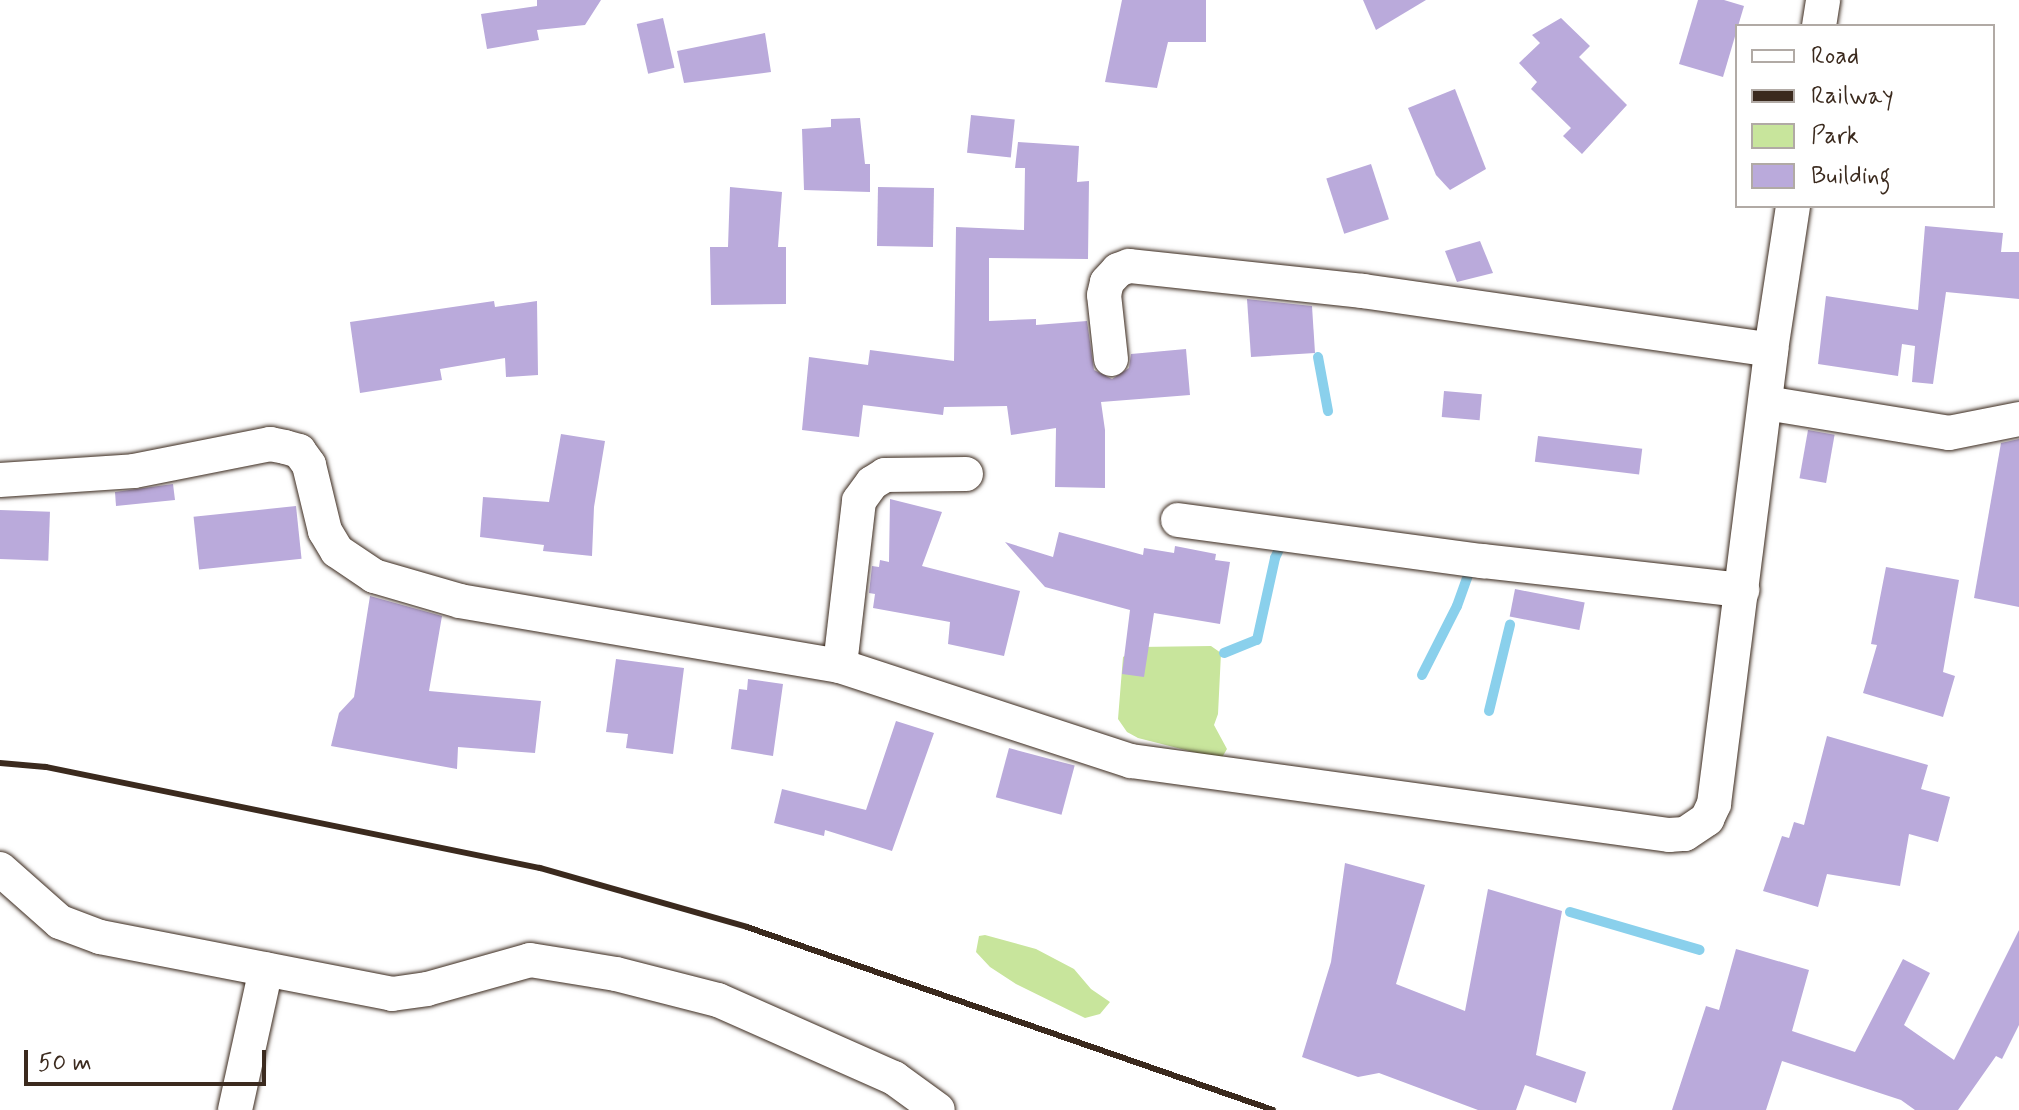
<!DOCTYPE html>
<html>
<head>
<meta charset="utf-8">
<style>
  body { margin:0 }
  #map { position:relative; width:2019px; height:1110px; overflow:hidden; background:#fff; font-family:Mynerve,sans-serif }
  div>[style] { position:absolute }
  .green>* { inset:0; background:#c8e59c }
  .stream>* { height:10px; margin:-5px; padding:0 5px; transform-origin:5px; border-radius:5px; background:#8ad0ec }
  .building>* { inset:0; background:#baaadb; transform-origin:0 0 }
  .roads { filter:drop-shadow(0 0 2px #3b2a1e) drop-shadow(0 0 2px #3b2a1e) }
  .street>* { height:34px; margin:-17px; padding:0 17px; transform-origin:17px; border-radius:17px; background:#fff }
  .rail>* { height:6px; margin:-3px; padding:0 3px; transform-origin:3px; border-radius:3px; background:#3b2a1e }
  span { translate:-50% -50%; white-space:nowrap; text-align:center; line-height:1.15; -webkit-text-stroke:7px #fff; paint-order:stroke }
  .legend { position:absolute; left:1735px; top:24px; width:260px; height:184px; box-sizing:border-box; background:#fff; border:2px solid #b1aaa5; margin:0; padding:10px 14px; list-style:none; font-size:24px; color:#3b2a1e }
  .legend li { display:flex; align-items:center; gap:16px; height:40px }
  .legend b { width:40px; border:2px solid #b1aaa5 }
  .scale { position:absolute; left:24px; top:1050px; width:242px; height:36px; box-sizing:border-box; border:4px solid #3b2a1e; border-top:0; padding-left:10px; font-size:24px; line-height:28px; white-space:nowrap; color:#3b2a1e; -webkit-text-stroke:6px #fff; paint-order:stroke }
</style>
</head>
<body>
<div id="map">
  <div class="green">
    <div style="clip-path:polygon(1211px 646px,1221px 653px,1218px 714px,1214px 725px,1227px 749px,1221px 759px,1138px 738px,1127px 732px,1118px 719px,1123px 657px,1139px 647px)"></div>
    <div style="clip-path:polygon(985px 935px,1036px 949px,1074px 969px,1091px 989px,1110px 1002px,1100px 1014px,1085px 1018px,1016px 984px,990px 967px,976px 952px,979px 936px)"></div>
  </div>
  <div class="stream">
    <div style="left:1318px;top:357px;width:55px;rotate:79.5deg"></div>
    <div style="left:1224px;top:653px;width:35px;rotate:-22deg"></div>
    <div style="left:1257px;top:640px;width:84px;rotate:-77.6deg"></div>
    <div style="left:1275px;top:558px;width:21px;rotate:-65deg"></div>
    <div style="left:1422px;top:675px;width:77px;rotate:-63.1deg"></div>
    <div style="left:1457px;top:606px;width:45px;rotate:-70.3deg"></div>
    <div style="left:1489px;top:711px;width:89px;rotate:-76.3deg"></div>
    <div style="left:1570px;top:912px;width:135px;rotate:16.3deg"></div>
  </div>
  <div class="building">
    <div style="clip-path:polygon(537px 0,601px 0,585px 25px,537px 30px,539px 40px,487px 49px,481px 14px,537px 6px)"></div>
    <div style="clip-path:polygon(1122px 0,1206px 0,1206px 42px,1168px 42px,1157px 88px,1105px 82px)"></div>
    <div style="clip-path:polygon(1363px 0,1426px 0,1376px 30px)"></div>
    <div style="clip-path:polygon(1698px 0,1724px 0,1744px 6px,1723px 77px,1679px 64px)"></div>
    <div style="left:663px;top:18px;width:51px;height:27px;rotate:77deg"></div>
    <div style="clip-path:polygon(1561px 18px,1590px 46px,1579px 57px,1627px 105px,1582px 154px,1563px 136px,1571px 128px,1531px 89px,1537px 82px,1519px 63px,1540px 43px,1532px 35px)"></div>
    <div style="clip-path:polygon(765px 33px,771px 72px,684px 83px,677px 51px)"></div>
    <div style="clip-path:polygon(1455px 89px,1486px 169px,1450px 190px,1436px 175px,1408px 108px)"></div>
    <div style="left:971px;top:115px;width:44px;height:38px;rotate:6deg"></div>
    <div style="clip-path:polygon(860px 118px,865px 164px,870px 164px,870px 192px,804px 190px,802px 129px,831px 127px,831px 119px)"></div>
    <div style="clip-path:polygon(1018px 142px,1079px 146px,1077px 182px,1089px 181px,1088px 259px,989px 258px,989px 321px,1036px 319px,1036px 325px,1087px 321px,1094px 370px,1112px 379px,1129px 368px,1131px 354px,1186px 349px,1190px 395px,1101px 402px,1105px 430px,1105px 488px,1055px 487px,1056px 428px,1011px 435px,1007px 406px,944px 407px,943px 415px,863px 405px,859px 437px,802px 430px,809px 357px,868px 365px,870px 350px,954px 361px,956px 227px,1024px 230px,1025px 168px,1015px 168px)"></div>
    <div style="left:1371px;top:164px;width:58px;height:47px;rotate:72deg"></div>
    <div style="clip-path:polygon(730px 187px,782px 192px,778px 247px,786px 247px,786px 304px,711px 305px,710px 247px,728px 247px)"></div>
    <div style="left:878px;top:187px;width:56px;height:59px;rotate:1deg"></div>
    <div style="clip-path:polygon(1925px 226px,2003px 233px,2001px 252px,2019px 252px,2019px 299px,1946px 292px,1933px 384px,1912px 382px,1915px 346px,1902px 344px,1898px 376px,1818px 364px,1826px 296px,1918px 310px)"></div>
    <div style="clip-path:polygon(1480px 241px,1493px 273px,1457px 282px,1445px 251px)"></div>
    <div style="clip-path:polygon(1247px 299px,1312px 306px,1315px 353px,1251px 357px)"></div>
    <div style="clip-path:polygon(494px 301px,495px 307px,537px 301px,538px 375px,506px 377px,505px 358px,440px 369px,442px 380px,360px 393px,350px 322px)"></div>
    <div style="left:1444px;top:391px;width:38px;height:26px;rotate:5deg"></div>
    <div style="left:1808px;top:430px;width:27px;height:49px;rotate:10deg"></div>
    <div style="clip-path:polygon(561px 434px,605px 441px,594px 507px,592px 556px,543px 551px,544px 545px,480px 537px,483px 497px,549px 502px)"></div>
    <div style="left:1538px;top:436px;width:105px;height:26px;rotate:7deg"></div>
    <div style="clip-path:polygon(2019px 439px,2019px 607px,1974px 598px,2001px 443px)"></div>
    <div style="clip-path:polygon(173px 484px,175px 500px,116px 506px,115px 492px)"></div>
    <div style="clip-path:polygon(890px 499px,942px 512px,922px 566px,1020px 591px,1004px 656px,948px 644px,950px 622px,873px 608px,875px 594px,869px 593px,872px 566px,879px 567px,880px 560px,889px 562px)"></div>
    <div style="left:296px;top:506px;width:53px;height:103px;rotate:84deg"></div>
    <div style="left:0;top:510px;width:50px;height:49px;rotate:2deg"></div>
    <div style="clip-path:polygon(1059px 532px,1143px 555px,1144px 548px,1174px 553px,1175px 546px,1216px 554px,1215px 560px,1230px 562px,1220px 624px,1154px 613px,1144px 677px,1122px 674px,1130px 610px,1045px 587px,1005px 542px,1053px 557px)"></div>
    <div style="clip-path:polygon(1886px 567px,1959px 580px,1943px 672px,1955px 676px,1943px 717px,1863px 693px,1877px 645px,1871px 644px)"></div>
    <div style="left:1515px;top:589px;width:71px;height:28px;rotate:11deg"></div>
    <div style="clip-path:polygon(370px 596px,442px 616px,429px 691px,541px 701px,535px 753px,458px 747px,457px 769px,331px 746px,339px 713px,354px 697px)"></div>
    <div style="clip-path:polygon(616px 659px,684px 668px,673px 754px,626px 748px,628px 734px,606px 732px)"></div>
    <div style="clip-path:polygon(748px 679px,783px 684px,773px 756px,731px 749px,739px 689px,747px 690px)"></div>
    <div style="clip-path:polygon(896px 721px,934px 733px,892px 851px,825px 830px,824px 836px,774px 823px,782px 789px,866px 810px)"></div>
    <div style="clip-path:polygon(1827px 736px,1928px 765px,1921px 789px,1950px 797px,1938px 842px,1909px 834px,1900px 886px,1827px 874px,1818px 907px,1763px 891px,1782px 836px,1789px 838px,1794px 822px,1804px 825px)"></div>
    <div style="left:1009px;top:748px;width:68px;height:51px;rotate:15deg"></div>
    <div style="clip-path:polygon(1345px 863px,1425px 885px,1396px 984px,1465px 1011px,1488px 889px,1562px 911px,1536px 1055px,1586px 1072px,1576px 1103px,1525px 1085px,1516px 1110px,1478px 1110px,1379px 1073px,1358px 1077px,1302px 1057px,1331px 962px)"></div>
    <div style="clip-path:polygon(2019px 930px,2019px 1025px,2002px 1059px,1996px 1056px,1958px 1110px,1915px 1110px,1901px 1100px,1782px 1061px,1766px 1110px,1672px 1110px,1706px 1006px,1719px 1010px,1736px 949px,1809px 970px,1792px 1031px,1855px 1052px,1903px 959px,1930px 973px,1904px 1025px,1954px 1060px)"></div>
  </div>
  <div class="roads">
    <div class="street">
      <div style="left:1819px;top:26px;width:26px;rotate:-81deg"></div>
      <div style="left:1111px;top:359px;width:64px;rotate:-96.2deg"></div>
      <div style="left:1104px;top:295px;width:13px;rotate:-77deg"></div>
      <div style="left:1107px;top:282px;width:16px;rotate:-47deg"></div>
      <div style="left:1118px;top:270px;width:12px;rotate:-20deg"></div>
      <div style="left:1129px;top:266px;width:235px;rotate:6.1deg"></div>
      <div style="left:1363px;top:291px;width:412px;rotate:8.2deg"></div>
      <div style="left:1766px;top:403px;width:185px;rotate:9.3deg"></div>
      <div style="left:1949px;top:433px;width:71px;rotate:-11.3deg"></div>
      <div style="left:966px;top:474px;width:81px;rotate:179.3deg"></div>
      <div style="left:885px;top:475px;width:15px;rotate:148deg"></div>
      <div style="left:872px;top:483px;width:22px;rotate:126deg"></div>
      <div style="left:859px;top:501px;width:166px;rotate:96.6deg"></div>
      <div style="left:840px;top:666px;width:306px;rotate:18.1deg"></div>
      <div style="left:1131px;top:761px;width:543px;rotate:7.83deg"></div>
      <div style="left:1669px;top:835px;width:16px;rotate:-4deg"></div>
      <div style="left:1685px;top:834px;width:27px;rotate:-34deg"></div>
      <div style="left:1707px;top:819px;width:17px;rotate:-65deg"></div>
      <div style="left:1714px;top:804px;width:458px;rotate:-82.8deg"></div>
      <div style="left:1771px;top:350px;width:146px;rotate:-81.3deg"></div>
      <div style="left:0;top:480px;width:134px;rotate:-3.8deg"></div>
      <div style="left:134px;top:471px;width:139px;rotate:-11.2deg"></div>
      <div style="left:270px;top:444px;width:15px;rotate:11deg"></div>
      <div style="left:285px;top:447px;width:15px;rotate:16deg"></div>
      <div style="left:299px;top:451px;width:17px;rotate:54deg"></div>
      <div style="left:309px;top:465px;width:68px;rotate:76.4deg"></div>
      <div style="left:325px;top:531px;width:23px;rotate:59deg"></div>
      <div style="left:337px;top:551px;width:45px;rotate:34deg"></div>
      <div style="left:374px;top:576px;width:90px;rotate:16.2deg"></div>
      <div style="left:460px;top:601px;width:386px;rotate:9.7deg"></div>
      <div style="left:1178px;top:520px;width:308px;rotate:7.7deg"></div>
      <div style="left:1483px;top:561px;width:261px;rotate:6.4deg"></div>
      <div style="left:0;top:869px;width:80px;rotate:41.5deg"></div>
      <div style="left:60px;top:922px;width:43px;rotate:20.6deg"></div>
      <div style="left:100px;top:937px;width:298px;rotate:11deg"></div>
      <div style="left:392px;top:994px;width:35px;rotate:-8deg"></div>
      <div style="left:427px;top:989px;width:107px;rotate:-15.7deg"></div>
      <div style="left:530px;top:960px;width:87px;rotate:9.2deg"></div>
      <div style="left:616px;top:974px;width:105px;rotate:14.3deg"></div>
      <div style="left:718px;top:1000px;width:193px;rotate:23.9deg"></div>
      <div style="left:894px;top:1078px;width:54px;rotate:36deg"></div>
      <div style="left:235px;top:1110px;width:144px;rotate:-77.6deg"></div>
    </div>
  </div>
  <div class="rail">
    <div style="left:0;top:763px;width:46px;rotate:5deg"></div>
    <div style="left:46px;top:767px;width:504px;rotate:11.56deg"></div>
    <div style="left:540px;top:868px;width:215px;rotate:15.9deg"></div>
    <div style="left:747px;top:927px;width:557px;rotate:19.18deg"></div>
  </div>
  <ul class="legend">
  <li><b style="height:10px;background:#fff"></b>Road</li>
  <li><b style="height:10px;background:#3b2a1e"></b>Railway</li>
  <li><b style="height:22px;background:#c8e59c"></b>Park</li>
  <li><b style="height:22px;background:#baaadb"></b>Building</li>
  </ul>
  <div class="scale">50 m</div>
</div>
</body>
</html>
